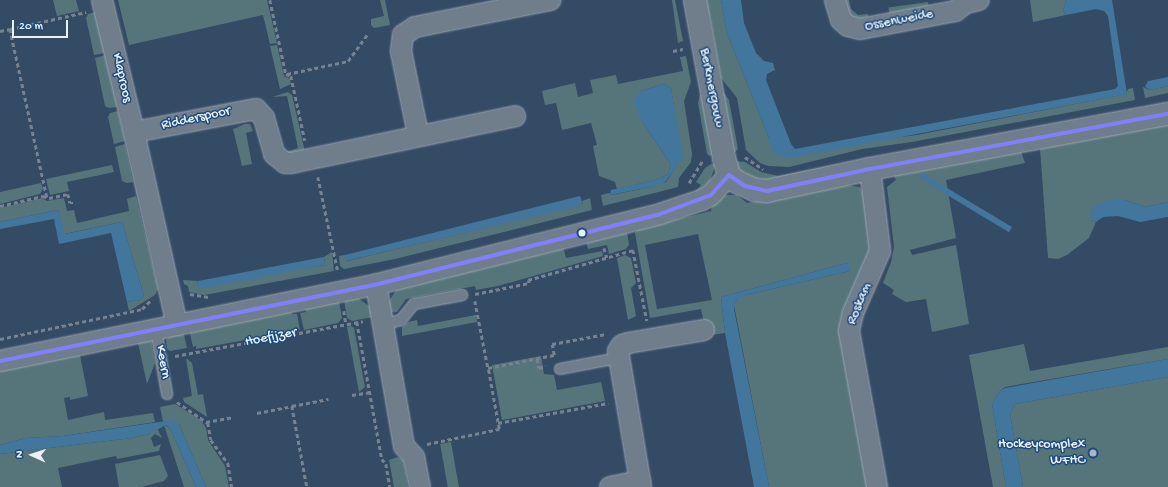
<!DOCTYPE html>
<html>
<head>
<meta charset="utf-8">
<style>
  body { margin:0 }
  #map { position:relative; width:1168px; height:487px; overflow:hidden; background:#344b65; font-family:"Gochi Hand",sans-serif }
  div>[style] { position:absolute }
  .green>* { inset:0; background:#55757b; transform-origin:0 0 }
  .water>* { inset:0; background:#43769d; transform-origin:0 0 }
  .path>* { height:2.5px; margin-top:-1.25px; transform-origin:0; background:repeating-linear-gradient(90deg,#778390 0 4px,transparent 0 7px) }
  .roads { filter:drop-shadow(0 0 1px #9aa6b3) drop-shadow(0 0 1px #9aa6b3) }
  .lane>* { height:10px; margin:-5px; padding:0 5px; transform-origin:5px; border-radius:5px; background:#707e8c }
  .street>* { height:20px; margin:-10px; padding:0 10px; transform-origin:10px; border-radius:10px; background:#707e8c }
  .secondary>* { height:22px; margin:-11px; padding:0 11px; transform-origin:11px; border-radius:11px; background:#707e8c }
  .bus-1>* { height:4px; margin:-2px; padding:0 2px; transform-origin:2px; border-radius:2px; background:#8080ff }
  .dots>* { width:11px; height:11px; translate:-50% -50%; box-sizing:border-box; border:2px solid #1f4a7a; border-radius:50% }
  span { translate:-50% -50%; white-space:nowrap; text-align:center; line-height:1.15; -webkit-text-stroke:3px #1f4a7a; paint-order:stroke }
  .street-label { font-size:14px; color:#e8f1f8 }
  .poi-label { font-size:14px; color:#e8f1f8 }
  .right { translate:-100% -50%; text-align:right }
  .north { position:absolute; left:12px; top:435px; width:40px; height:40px; -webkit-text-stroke:3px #1f4a7a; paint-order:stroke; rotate:273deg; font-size:11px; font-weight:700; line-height:16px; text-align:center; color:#e8f1f8 }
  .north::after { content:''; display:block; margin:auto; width:14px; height:18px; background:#e8f1f8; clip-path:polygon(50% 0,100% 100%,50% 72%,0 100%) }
  .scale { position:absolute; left:12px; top:20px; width:56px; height:18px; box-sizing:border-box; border:2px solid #e8f1f8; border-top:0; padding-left:5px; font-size:12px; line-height:14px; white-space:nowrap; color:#e8f1f8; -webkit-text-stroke:3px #1f4a7a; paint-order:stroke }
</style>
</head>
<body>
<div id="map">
  <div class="green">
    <div style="clip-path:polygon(53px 0,76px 0,79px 11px,57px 16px)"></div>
    <div style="clip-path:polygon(118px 0,267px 0,277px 43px,270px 44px,263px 15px,129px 45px)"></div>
    <div style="clip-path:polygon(380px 0,385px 0,390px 25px,374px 28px,371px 25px,371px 19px,384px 16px)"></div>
    <div style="clip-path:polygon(672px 0,675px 0,683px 41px,678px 43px)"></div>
    <div style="clip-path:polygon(703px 0,721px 0,727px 33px,775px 153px,917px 135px,1126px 94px,1128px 89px,1133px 88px,1135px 100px,912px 142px,862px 149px,789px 167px,769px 166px,760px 163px,746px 150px,737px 98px,721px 78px,710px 16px,705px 12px)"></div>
    <div style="clip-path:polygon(841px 0,849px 0,851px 9px,858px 15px,868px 14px,869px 20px,852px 20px)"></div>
    <div style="clip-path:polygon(1030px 0,1066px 0,1063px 11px,1066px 15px,1033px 22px)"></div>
    <div style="left:928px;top:2px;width:7px;height:40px;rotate:82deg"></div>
    <div style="clip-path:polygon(96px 12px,105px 53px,94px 55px,86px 18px,88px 14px)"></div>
    <div style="clip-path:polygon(277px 45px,284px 76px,290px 79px,291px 84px,280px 89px,270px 46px)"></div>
    <div style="clip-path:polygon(106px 55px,117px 107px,109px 108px,105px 106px,95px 58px)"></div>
    <div style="clip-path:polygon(686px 56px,691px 82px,684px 101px,692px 154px,691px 162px,679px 178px,678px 187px,603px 206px,601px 195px,609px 193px,612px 195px,655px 186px,666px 182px,682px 157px,671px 88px,664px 84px,641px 91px,642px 122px,671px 164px,668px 174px,659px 179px,617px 189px,615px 182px,599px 176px,593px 146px,597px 145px,591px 123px,562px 130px,556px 103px,545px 105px,542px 91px,575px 83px,578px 97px,593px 93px,590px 80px,616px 75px,618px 84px,683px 71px,680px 57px)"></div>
    <div style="clip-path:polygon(1168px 86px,1168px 93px,1145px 98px,1143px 87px,1150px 90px)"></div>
    <div style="clip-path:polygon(722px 90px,729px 100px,738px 149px,735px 152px,732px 152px)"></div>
    <div style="clip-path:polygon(288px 92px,292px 95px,305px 152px,293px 155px,285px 152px,298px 148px,287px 96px,272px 97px)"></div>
    <div style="clip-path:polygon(700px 95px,702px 95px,714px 154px,710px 156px,707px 154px,698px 103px)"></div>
    <div style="clip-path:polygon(118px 111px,125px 141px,114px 144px,108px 117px,110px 113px)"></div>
    <div style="clip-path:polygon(245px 124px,250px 124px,253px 131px,246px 133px,252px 164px,242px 166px,233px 129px)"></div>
    <div style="clip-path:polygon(1168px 124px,1168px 202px,1145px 207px,1125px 200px,1096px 205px,1091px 213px,1091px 220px,1096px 222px,1089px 238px,1067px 255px,1058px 259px,1048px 258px,1040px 148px)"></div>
    <div style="clip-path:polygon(125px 144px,133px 182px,127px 183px,122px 181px,115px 147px)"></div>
    <div style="clip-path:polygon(1021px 151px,1025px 163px,946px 180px,956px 238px,910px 250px,912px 255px,956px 245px,969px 324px,932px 332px,926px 299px,906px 302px,892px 294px,894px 290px,883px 283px,891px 262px,894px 247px,887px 187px,896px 180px,894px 176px)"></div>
    <div style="clip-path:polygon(733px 161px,745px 162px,761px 172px,778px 176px,845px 163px,846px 167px,763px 184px,742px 176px)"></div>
    <div style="clip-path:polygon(711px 164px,715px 164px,715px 167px,709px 183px,689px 198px,701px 185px,696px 182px,705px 168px)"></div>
    <div style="clip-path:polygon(112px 165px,114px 172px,67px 182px,69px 191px,50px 195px,46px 179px)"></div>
    <div style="clip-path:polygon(41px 183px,43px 189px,40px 194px,0 204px,0 192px)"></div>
    <div style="clip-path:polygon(evenodd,845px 185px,860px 187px,865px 193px,873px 248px,845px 313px,869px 487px,769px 487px,734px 305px,739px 297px,746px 295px,850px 271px,847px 263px,721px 297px,725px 333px,711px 335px,704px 323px,701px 309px,650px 318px,635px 233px,638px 229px,711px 211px,712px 206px,725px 195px,737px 195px,747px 203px,845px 185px,698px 234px,712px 300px,657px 309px,645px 245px,698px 234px)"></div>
    <div style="clip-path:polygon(136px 196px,158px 289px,155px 295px,129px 311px,127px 302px,139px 300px,144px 296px,122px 222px,64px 234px,58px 210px,0 222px,0 208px,42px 198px,47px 201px,64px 198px,67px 211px,74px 210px,77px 223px,129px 211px,127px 199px)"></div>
    <div style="clip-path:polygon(590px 198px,592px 210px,395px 259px,344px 269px,340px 266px,339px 256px,345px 255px,347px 261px,583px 204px,582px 201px)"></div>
    <div style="clip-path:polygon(627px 232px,629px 245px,626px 249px,609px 254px,607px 245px,588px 249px,586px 242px)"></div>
    <div style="clip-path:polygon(563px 247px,566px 258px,602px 251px,603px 256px,498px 286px,476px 290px,475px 286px,406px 299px,397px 312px,387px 313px,386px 306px,396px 290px)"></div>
    <div style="clip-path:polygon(332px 252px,334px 271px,204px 295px,189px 292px,188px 286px,184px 284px,183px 280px,198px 281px,197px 286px,325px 265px,324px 257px)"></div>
    <div style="clip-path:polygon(625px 255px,631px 258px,636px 283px,631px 288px,636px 316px,628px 320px,617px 258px)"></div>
    <div style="clip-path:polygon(358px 298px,373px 309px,373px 317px,352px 321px,347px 318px,344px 300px)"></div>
    <div style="clip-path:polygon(339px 301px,342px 318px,338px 323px,304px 330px,300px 313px,306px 312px,305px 307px)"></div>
    <div style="clip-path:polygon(290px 310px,292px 314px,297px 314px,300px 330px,196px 349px,196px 346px,193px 347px,189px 329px)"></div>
    <div style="clip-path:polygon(476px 315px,477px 322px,402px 336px,402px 327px,408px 322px,417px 320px,418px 326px)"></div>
    <div style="clip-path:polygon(351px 326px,354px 328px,365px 387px,359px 392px,347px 327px)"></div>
    <div style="clip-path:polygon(183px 330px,187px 348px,170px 351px,167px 349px,166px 340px,170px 334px)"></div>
    <div style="clip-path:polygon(151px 339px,155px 363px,147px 384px,138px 343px,93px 352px)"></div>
    <div style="clip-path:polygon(1024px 344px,1030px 371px,1168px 347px,1168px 359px,1005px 387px,1000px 391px,992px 404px,1006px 487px,993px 487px,969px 355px)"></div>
    <div style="clip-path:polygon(79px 350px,88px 396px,70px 400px,70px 397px,64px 398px,68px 420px,104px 412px,105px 420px,153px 413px,155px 422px,63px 436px,26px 438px,0 445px,0 367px)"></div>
    <div style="clip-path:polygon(541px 356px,544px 374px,554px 375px,557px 390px,601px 382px,605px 401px,502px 420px,492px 365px)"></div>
    <div style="clip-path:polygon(186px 358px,192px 363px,198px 395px,203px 394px,207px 417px,184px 402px,183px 398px,192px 396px)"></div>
    <div style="clip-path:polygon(1168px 377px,1168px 487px,1023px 487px,1010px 414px,1015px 404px)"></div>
    <div style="clip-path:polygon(175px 404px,201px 420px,206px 428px,208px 440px,225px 466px,229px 487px,206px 487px,179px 424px,163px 421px,160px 407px)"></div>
    <div style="clip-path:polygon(164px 425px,170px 428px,196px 487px,184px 487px)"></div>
    <div style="clip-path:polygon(157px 428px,162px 438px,155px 434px,151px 438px,154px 447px,161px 444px,159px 451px,117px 459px,116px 456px,58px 468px,62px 487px,0 487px,0 454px,132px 438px,149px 434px)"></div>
    <div style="left:451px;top:442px;width:46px;height:11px;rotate:80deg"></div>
    <div style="clip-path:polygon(160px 455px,168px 476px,164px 481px,141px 487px,119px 487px,115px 464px)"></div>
    <div style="clip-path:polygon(398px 457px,404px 461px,408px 487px,394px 487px,389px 460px)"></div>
  </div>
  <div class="water">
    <div style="clip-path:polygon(721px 0,741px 0,744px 23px,756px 53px,764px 61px,773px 63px,775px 70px,767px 74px,766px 80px,791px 144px,795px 149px,1115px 89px,1118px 86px,1108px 16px,1104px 11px,1096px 9px,1066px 15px,1063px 11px,1066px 0,1112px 0,1127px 94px,791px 158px,784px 157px,775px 153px,768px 142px,769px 138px,727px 33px)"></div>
    <div style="clip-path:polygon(1168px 77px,1168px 86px,1150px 90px,1145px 87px,1148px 81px)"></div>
    <div style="clip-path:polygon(664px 84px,671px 88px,683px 157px,666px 181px,661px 185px,610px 195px,611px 190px,659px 179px,668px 174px,671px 164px,642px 122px,634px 104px,636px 96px,641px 91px)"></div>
    <div style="clip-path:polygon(580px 196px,583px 205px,346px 261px,345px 255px)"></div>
    <div style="clip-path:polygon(1109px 200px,1125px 200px,1145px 207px,1168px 202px,1168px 217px,1140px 222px,1118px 216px,1103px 217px,1096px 222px,1091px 220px,1091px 213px,1095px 205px)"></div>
    <div style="clip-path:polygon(58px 210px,65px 234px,122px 222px,144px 296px,139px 300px,127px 302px,111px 233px,59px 244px,54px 219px,0 229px,0 222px)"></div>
    <div style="left:1012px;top:227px;width:6px;height:105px;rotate:121deg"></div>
    <div style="clip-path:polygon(324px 257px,325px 265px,205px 288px,197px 286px,198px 281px)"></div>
    <div style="clip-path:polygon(847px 263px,851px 267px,850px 271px,746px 295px,736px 301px,734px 309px,769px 487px,754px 487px,725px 333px,721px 297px)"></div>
    <div style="clip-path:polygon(1168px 359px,1168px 377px,1015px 404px,1010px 414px,1023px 487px,1006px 487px,992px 404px,1000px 391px,1005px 388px)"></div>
    <div style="clip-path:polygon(173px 420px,179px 424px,206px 487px,196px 487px,170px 428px,166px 425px,149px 434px,132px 438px,0 454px,0 445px,26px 438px,63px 436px)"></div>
  </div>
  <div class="path">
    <div style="left:270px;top:0;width:76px;rotate:77.8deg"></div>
    <div style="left:286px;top:74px;width:5px;rotate:22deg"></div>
    <div style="left:291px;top:76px;width:66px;rotate:77.8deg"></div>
    <div style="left:10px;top:29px;width:78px;rotate:-12.6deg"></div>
    <div style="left:0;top:31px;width:10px;rotate:-11deg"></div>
    <div style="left:10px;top:29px;width:172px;rotate:77.6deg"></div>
    <div style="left:673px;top:51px;width:10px;rotate:-11deg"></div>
    <div style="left:287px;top:74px;width:62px;rotate:-12deg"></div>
    <div style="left:348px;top:61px;width:34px;rotate:-54deg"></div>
    <div style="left:745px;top:157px;width:22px;rotate:34deg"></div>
    <div style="left:318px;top:177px;width:97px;rotate:78.1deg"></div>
    <div style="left:689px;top:183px;width:27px;rotate:-59deg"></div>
    <div style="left:0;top:206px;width:44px;rotate:-13.1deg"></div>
    <div style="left:43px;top:196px;width:6px;rotate:18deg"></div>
    <div style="left:49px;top:198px;width:19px;rotate:-12deg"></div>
    <div style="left:68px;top:194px;width:9px;rotate:77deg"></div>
    <div style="left:70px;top:203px;width:3px"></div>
    <div style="left:604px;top:248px;width:10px;rotate:73deg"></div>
    <div style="left:190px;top:294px;width:19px;rotate:9deg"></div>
    <div style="left:475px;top:294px;width:55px;rotate:-11.5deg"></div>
    <div style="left:529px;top:283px;width:3px;rotate:-108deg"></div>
    <div style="left:528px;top:280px;width:109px;rotate:-15.9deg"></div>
    <div style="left:633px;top:250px;width:72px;rotate:78.8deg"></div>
    <div style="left:475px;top:301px;width:68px;rotate:79deg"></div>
    <div style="left:488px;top:368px;width:67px;rotate:-11.1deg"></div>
    <div style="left:554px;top:355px;width:11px;rotate:-100deg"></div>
    <div style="left:552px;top:344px;width:55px;rotate:-10.5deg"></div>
    <div style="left:344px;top:311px;width:13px;rotate:81deg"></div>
    <div style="left:357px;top:322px;width:139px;rotate:79.7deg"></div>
    <div style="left:382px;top:459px;width:6px;rotate:51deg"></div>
    <div style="left:386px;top:464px;width:23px;rotate:80deg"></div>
    <div style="left:0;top:339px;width:145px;rotate:-11.9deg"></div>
    <div style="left:142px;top:309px;width:14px;rotate:-45deg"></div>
    <div style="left:175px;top:356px;width:191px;rotate:-10.5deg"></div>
    <div style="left:537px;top:359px;width:9px;rotate:77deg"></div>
    <div style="left:539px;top:368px;width:7px;rotate:-16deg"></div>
    <div style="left:352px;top:395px;width:18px;rotate:-9deg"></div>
    <div style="left:177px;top:402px;width:37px;rotate:34deg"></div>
    <div style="left:208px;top:423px;width:17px;rotate:80deg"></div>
    <div style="left:211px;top:440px;width:29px;rotate:54deg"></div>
    <div style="left:228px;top:463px;width:24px;rotate:81deg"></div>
    <div style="left:292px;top:406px;width:37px;rotate:-11deg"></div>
    <div style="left:257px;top:413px;width:36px;rotate:-11deg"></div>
    <div style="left:292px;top:406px;width:82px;rotate:79.5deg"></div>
    <div style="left:206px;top:422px;width:27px;rotate:-10deg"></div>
    <div style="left:498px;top:423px;width:112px;rotate:-10.3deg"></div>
    <div style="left:427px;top:444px;width:74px;rotate:-11.8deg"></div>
    <div style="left:499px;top:429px;width:62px;rotate:-100.2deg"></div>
  </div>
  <div class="roads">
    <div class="lane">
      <div style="left:382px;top:325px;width:20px;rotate:-15deg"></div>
      <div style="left:401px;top:320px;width:21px;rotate:-51deg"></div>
      <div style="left:414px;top:304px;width:49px;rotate:-10.6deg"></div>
      <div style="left:156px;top:330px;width:65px;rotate:80.2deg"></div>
      <div style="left:560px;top:369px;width:59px;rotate:-10.7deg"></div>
    </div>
    <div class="street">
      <div style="left:102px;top:0;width:136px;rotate:76.4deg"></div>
      <div style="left:835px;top:0;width:21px;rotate:73deg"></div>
      <div style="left:841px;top:20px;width:9px;rotate:41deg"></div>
      <div style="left:848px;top:26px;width:12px;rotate:14deg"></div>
      <div style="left:860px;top:29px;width:97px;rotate:-10.7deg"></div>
      <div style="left:955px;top:11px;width:14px;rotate:-36deg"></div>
      <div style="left:966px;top:3px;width:13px;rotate:-13deg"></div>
      <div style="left:418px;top:134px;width:85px;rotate:-101.6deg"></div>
      <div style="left:401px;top:51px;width:16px;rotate:-83deg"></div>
      <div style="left:403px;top:35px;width:14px;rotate:-34deg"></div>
      <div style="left:415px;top:27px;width:138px;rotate:-11.3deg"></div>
      <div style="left:870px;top:169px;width:83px;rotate:83deg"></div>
      <div style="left:880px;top:251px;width:68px;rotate:113.5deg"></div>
      <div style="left:853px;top:313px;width:18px;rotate:103deg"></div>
      <div style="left:849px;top:331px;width:158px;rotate:79.8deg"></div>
      <div style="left:376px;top:284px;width:164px;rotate:80.2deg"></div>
      <div style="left:404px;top:446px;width:15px;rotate:48deg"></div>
      <div style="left:414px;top:457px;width:31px;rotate:79deg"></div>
      <div style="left:177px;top:325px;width:198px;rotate:-102.6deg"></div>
      <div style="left:134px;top:132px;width:124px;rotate:-10.7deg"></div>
      <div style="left:256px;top:109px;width:12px;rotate:48deg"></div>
      <div style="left:264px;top:118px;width:37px;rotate:74deg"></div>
      <div style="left:274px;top:154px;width:14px;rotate:39deg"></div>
      <div style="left:285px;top:163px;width:6px"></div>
      <div style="left:291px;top:163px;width:229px;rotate:-11.8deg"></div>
      <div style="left:0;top:361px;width:390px;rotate:-11.5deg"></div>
      <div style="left:382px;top:283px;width:286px;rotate:-13.9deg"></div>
      <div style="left:660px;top:214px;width:44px;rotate:-18.4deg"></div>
      <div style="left:702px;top:200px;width:10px;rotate:-29deg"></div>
      <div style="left:711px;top:195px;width:27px;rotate:-48deg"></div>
      <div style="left:610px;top:487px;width:31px;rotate:-11deg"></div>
      <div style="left:641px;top:487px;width:138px;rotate:-99.6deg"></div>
      <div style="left:618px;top:351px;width:7px;rotate:-56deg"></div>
      <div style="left:622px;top:345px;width:6px;rotate:-18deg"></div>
      <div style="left:628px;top:343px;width:77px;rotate:-9.7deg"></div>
    </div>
    <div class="secondary">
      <div style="left:695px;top:0;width:161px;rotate:79.6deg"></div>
      <div style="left:724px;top:158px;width:18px;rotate:74deg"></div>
      <div style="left:729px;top:175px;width:11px;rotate:41deg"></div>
      <div style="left:737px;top:182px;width:20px;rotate:24deg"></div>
      <div style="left:755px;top:190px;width:12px;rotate:5deg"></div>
      <div style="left:767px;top:191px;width:105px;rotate:-12.1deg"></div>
      <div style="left:870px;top:169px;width:303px;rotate:-10.5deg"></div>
    </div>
  </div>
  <div class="bus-1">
    <div style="left:729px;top:175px;width:19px;rotate:35deg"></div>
    <div style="left:745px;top:186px;width:23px;rotate:13deg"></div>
    <div style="left:767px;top:191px;width:105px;rotate:-12.1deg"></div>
    <div style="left:870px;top:169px;width:303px;rotate:-10.5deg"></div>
    <div style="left:0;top:361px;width:390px;rotate:-11.5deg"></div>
    <div style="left:382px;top:283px;width:286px;rotate:-13.9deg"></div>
    <div style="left:660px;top:214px;width:54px;rotate:-20.4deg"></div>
    <div style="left:711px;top:195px;width:27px;rotate:-48deg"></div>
  </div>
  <div class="dots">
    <div style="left:582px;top:233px;background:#e8f1f8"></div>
    <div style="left:1093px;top:453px;background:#a9b7c5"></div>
  </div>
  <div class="street-label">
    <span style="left:899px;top:21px;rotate:-11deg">Ossenweide</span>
    <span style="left:121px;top:78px;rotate:77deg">Klaproos</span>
    <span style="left:711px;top:88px;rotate:79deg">Berkmergouw</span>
    <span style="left:196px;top:119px;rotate:-12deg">Ridderspoor</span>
    <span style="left:860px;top:304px;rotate:-68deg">Roskam</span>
    <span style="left:271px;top:338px;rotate:-11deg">Hoefijzer</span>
    <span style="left:162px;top:362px;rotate:80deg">Keern</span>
  </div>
  <div class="poi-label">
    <span class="right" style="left:1085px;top:453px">Hockeycomplex<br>WFHC</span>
  </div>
  <div class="north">N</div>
  <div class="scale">20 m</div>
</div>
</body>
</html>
